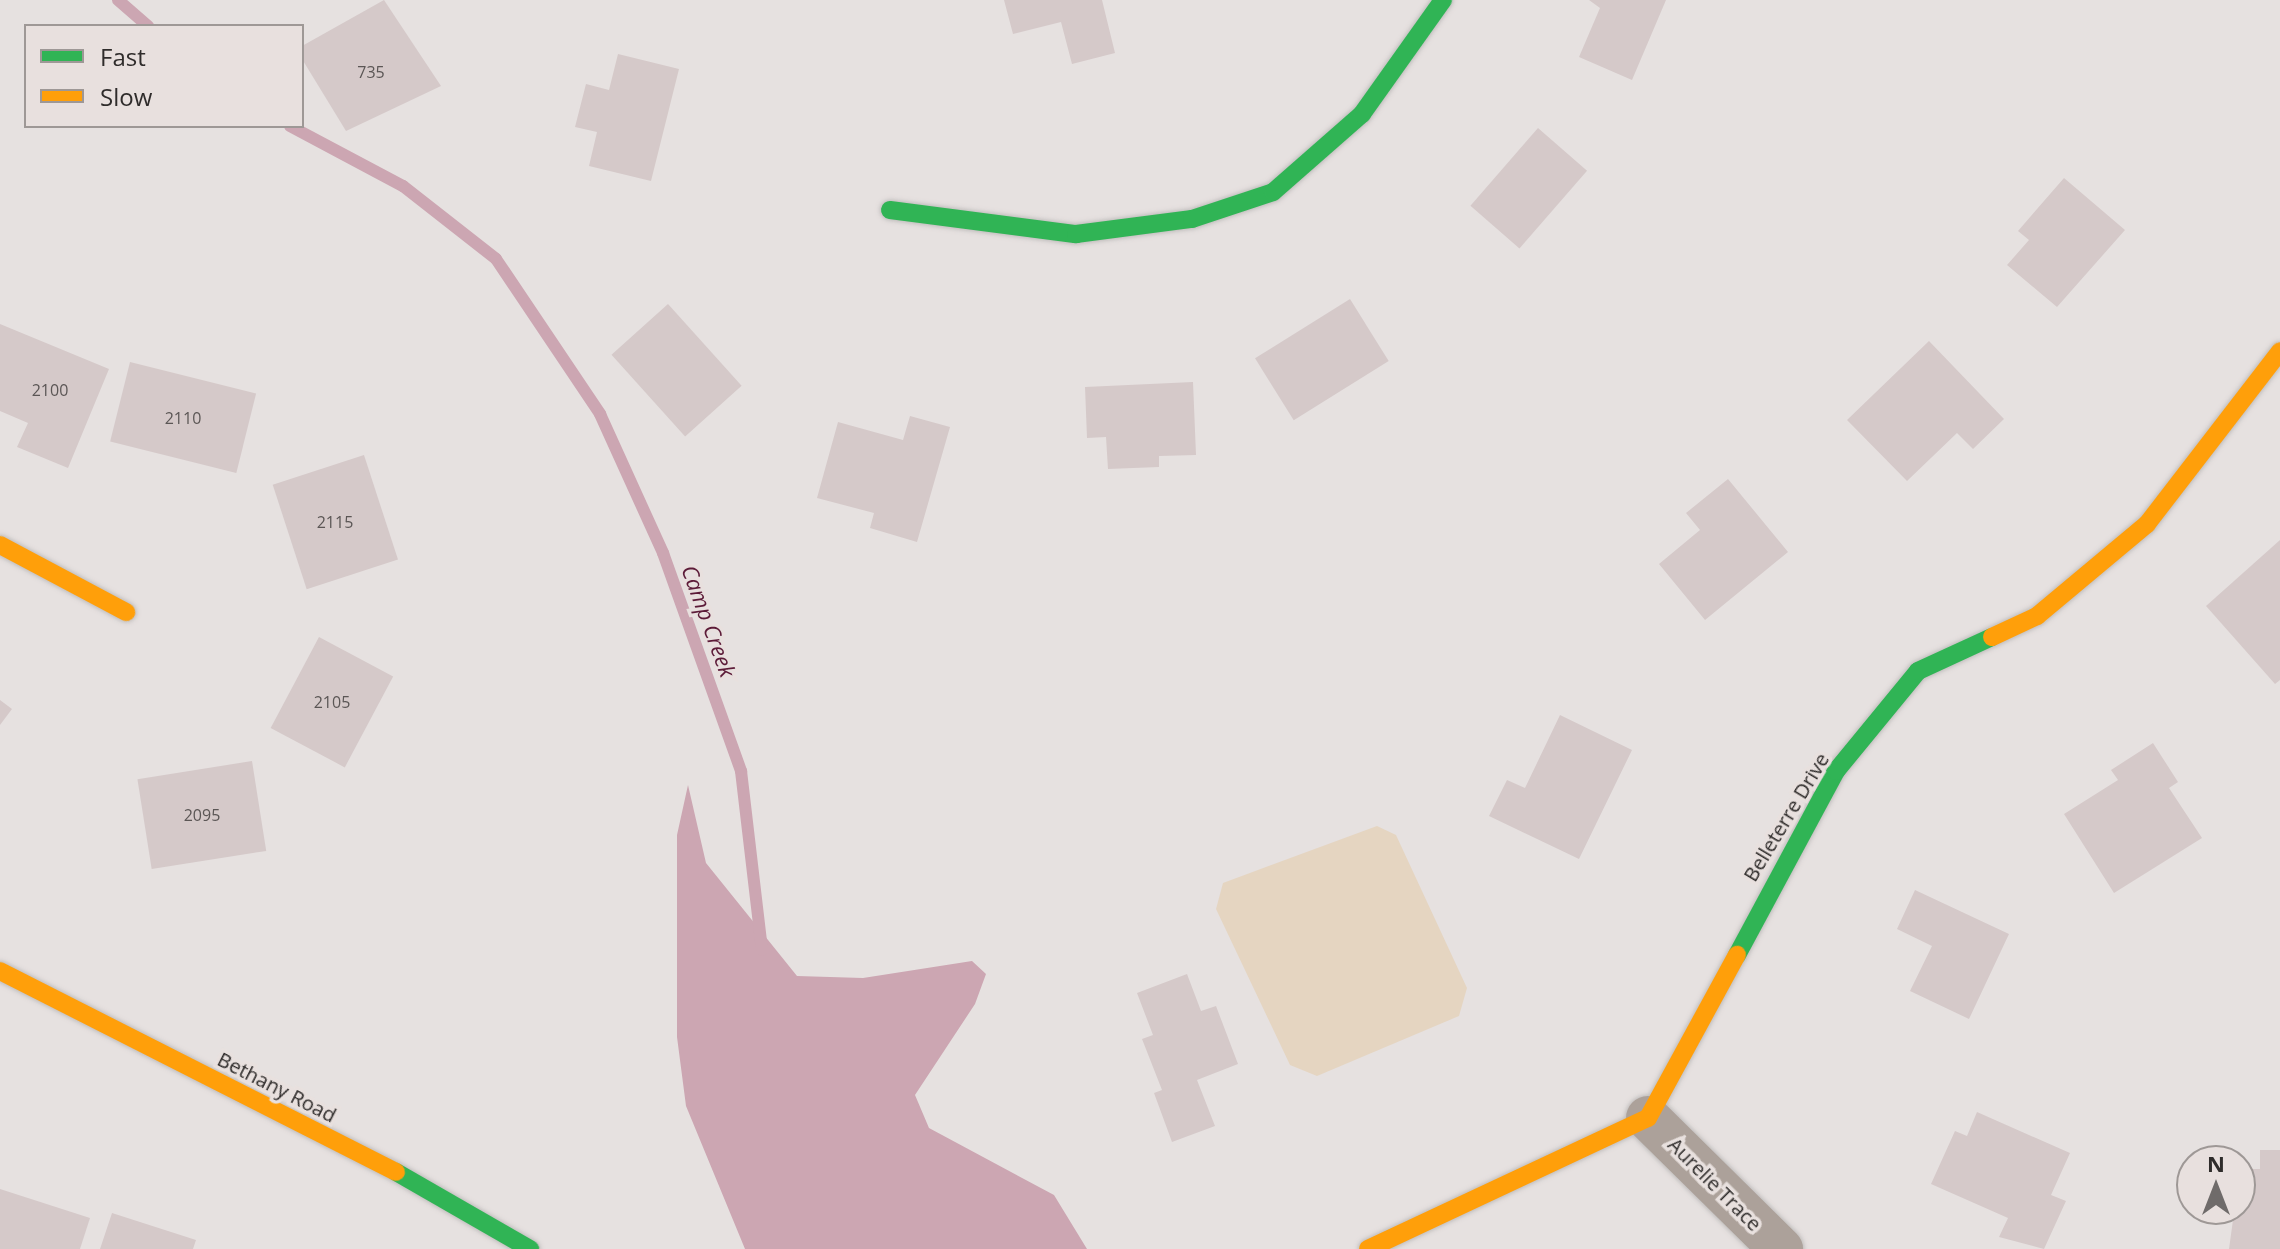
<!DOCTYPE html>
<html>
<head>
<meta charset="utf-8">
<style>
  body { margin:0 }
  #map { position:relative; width:2280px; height:1249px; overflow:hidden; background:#e6e1e0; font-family:"Open Sans",sans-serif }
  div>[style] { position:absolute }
  .green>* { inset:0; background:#e5d5c1 }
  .water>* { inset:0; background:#cca6b2 }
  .stream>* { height:12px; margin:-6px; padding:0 6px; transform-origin:6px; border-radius:6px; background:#cca6b2 }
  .building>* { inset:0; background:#d5c9c9; transform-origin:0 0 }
  .roads { filter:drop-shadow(0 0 2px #c1bebd) drop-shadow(0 0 2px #c1bebd) }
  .street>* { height:44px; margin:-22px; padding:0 22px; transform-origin:22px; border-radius:22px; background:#aca19a }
  .fast>* { height:18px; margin:-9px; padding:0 9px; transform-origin:9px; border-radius:9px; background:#30b455 }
  .slow>* { height:18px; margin:-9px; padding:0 9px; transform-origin:9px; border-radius:9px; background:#ff9f0a }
  span { translate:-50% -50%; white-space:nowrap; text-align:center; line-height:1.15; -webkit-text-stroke:7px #e8e0de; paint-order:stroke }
  .number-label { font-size:16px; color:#5b5655 }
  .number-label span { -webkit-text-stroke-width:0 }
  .street-label { font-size:20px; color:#2f2c2b }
  .water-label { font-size:22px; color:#5c1b38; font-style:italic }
  .legend { position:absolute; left:24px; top:24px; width:280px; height:104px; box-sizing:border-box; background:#e8e0de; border:2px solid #9e9896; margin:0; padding:10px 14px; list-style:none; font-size:24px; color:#2f2c2b }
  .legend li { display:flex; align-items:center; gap:16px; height:40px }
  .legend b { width:40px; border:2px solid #9e9896 }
  .north { position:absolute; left:2176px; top:1145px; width:80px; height:80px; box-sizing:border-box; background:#e8e0de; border:2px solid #9e9896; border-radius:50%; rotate:0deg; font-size:22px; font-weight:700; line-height:32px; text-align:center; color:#2f2c2b }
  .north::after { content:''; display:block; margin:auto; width:28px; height:36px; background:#6f6b6a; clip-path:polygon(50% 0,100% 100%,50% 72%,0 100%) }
</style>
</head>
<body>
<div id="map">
  <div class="green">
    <div style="clip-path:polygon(1377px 826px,1396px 835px,1467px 988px,1459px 1016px,1317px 1076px,1290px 1065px,1216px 909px,1223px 883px)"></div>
  </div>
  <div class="water">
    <div style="clip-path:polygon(688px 785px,706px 863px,797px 976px,863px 978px,972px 961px,986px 974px,975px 1004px,915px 1095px,929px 1128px,1054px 1195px,1087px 1249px,745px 1249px,686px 1106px,677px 1037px,677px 835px)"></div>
  </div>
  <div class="stream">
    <div style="left:118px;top:0;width:40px;rotate:41deg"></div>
    <div style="left:290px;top:126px;width:128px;rotate:28deg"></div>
    <div style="left:403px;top:186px;width:118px;rotate:38.1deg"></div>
    <div style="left:496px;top:259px;width:187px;rotate:56.1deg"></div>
    <div style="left:600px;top:414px;width:153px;rotate:65.6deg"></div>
    <div style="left:663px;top:553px;width:232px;rotate:70.3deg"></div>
    <div style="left:741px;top:771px;width:180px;rotate:83.3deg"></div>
  </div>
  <div class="building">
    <div style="clip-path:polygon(384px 0,441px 86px,346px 131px,302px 59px,302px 46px)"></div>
    <div style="clip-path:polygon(1004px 0,1102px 0,1115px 53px,1072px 64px,1061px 22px,1013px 34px)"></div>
    <div style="clip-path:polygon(1589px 0,1666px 0,1632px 80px,1579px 57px,1600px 8px)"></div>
    <div style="clip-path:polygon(618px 54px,679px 69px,651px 181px,589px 166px,597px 132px,575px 127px,586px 84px,609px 90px)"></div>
    <div style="left:1538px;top:128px;width:65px;height:103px;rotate:41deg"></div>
    <div style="clip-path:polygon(2064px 178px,2125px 230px,2057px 307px,2007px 265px,2029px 240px,2018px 231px)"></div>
    <div style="left:1350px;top:299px;width:73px;height:112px;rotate:58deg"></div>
    <div style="left:668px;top:304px;width:110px;height:76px;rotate:48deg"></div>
    <div style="clip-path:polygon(0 324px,109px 369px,68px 468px,17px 447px,28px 423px,0 411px)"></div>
    <div style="clip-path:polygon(1929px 341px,2004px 419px,1973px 449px,1957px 433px,1907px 481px,1847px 420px)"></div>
    <div style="left:130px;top:362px;width:130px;height:82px;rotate:14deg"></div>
    <div style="clip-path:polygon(1193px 382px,1196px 455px,1159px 456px,1159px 467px,1108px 469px,1106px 437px,1087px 438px,1085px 387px)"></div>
    <div style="clip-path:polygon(910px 416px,950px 427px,917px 542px,870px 528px,874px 513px,817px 498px,838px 422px,903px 440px)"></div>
    <div style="left:364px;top:455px;width:110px;height:96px;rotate:72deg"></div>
    <div style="clip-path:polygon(1728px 479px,1788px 552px,1705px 620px,1659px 564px,1700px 530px,1686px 513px)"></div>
    <div style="clip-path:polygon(2280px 540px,2280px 680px,2275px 684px,2206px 606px)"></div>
    <div style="left:319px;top:637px;width:84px;height:103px;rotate:28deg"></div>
    <div style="clip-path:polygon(0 700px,12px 709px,0 725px)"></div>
    <div style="clip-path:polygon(1560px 715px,1632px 750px,1579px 859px,1489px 816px,1507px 780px,1525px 788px)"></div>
    <div style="clip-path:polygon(2153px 743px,2178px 782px,2169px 788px,2202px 838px,2114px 893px,2064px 814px,2118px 780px,2111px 770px)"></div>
    <div style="left:252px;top:761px;width:91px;height:116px;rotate:81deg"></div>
    <div style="clip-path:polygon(1915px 890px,2009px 934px,1969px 1019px,1910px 991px,1932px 946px,1897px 929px)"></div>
    <div style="clip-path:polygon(1187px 974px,1201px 1011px,1216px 1006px,1238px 1064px,1197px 1080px,1215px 1126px,1172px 1142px,1154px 1093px,1162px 1090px,1142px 1039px,1153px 1035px,1137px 993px)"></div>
    <div style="clip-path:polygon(1977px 1112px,2070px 1153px,2051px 1195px,2066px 1201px,2044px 1249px,1999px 1237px,2008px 1218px,1931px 1184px,1955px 1131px,1967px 1136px)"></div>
    <div style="clip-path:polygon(2260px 1150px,2280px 1150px,2280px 1249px,2229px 1249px,2240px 1169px,2260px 1169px)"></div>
    <div style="clip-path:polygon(0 1189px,90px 1218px,80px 1249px,0 1249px)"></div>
    <div style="clip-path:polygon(112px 1213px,196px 1240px,193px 1249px,100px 1249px)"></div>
  </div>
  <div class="roads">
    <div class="street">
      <div style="left:1648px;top:1118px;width:187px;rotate:44.6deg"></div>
    </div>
    <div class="fast">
      <div style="left:890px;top:210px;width:188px;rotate:7.4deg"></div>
      <div style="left:1076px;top:234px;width:117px;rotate:-7.4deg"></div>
      <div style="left:1192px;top:219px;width:85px;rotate:-18.4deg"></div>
      <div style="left:1273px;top:192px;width:118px;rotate:-41.2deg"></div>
      <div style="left:1362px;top:114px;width:140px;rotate:-54.6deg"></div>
      <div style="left:1737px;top:955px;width:209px;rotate:-61.7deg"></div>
      <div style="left:1836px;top:771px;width:129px;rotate:-50.6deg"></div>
      <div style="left:1918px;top:671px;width:81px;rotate:-24.7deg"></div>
      <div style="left:396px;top:1172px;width:155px;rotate:29.9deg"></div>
    </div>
    <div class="slow">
      <div style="left:0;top:545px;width:143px;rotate:28deg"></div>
      <div style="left:1992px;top:637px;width:50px;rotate:-25deg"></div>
      <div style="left:2037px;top:616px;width:143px;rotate:-39.9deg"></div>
      <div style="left:2147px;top:524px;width:218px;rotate:-52.4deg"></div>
      <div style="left:0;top:971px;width:444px;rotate:26.9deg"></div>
      <div style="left:1368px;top:1249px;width:309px;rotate:-25.1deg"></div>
      <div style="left:1648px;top:1118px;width:186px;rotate:-61.4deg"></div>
    </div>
  </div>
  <div class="number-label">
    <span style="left:371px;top:72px">735</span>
    <span style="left:50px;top:390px">2100</span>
    <span style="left:183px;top:418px">2110</span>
    <span style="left:335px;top:522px">2115</span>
    <span style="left:332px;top:702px">2105</span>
    <span style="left:202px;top:815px">2095</span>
  </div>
  <div class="street-label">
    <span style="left:1786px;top:817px;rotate:-59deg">Belleterre Drive</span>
    <span style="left:277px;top:1087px;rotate:27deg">Bethany Road</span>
    <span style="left:1715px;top:1184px;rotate:45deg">Aurelie Trace</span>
  </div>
  <div class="water-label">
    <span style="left:709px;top:621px;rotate:70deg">Camp Creek</span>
  </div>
  <ul class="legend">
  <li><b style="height:10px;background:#30b455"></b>Fast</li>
  <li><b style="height:10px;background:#ff9f0a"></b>Slow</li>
  </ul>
  <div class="north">N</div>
</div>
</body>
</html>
